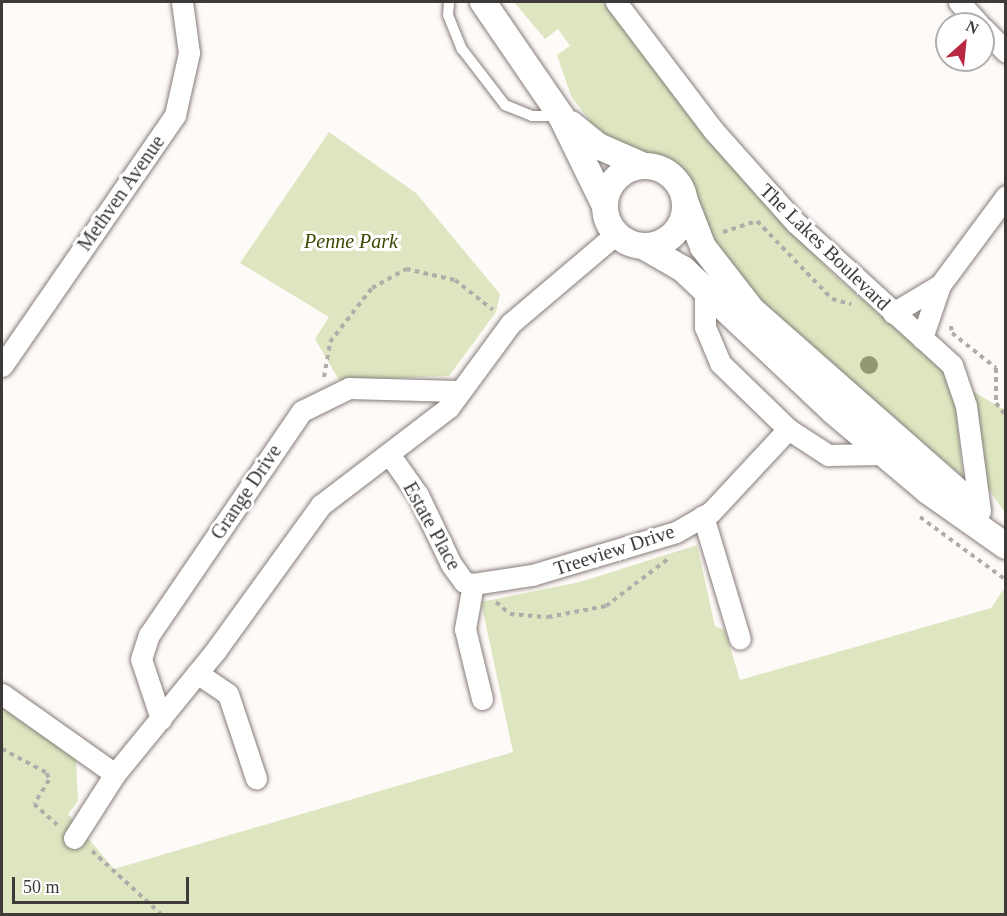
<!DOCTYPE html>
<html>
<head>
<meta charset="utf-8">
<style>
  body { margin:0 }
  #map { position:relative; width:1007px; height:916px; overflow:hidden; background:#fefaf8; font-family:"Times New Roman",serif }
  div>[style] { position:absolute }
  .green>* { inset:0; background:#dde6c0 }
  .path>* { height:4px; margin-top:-2px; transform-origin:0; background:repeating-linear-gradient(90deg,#b0acaa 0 4.5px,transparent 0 9px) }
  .roads { filter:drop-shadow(0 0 2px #857c78) drop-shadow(0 0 2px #857c78) }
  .service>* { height:10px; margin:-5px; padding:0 5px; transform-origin:5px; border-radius:5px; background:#fff }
  .minor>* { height:21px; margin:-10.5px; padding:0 10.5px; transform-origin:10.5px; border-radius:10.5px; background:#fff }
  .tertiary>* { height:26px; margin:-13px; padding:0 13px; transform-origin:13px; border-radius:13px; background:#fff }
  .tertiary>.ring { margin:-13px; padding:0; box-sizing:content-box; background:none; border:26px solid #fff; border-radius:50% }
  .trees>* { width:18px; height:18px; margin:-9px; border-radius:50%; background:#939870 }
  span { translate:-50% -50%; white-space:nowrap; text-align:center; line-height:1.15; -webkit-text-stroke:6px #fff; paint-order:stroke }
  .street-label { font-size:20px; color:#3e3a38 }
  .park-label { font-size:20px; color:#3c4700; font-style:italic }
  .frame { position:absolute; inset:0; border:3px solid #3e3a38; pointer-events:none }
  .north { position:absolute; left:935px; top:12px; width:60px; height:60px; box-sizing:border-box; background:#fff; border:2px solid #b2b0af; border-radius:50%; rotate:27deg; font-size:16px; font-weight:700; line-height:24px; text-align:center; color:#3e3a38 }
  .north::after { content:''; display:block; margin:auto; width:21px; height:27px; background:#b92843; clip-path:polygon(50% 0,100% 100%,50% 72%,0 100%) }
  .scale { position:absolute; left:12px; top:877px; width:177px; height:27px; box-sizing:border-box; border:3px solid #3e3a38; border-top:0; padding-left:8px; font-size:18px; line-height:21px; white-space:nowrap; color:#3e3a38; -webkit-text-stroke:4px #fff; paint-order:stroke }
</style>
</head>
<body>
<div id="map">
  <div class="green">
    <div style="clip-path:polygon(514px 2px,603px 2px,759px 198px,834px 275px,945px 372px,954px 392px,963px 477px,760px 301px,725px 261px,676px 169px,628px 150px,594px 126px,571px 96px,557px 55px,570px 46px,558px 29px,545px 39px)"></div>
    <div style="clip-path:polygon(329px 132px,416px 193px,500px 294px,496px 312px,449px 376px,339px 380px,315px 339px,329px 317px,240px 263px)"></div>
    <div style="clip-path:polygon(974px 392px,1005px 410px,1005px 513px,986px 485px)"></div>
    <div style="clip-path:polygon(697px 545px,715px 626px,725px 630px,740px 680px,991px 608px,1005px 587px,1005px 914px,2px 914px,2px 708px,76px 759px,78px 801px,68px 814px,114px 869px,513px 752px,481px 602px,580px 582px)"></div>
  </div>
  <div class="path">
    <div style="left:723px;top:232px;width:36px;rotate:-18deg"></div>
    <div style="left:757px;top:221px;width:108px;rotate:46.1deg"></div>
    <div style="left:832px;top:299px;width:20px;rotate:15deg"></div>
    <div style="left:951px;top:326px;width:7px;rotate:82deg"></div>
    <div style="left:952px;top:333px;width:56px;rotate:38.5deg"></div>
    <div style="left:996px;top:368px;width:35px;rotate:90deg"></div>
    <div style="left:996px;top:403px;width:16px;rotate:52deg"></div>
    <div style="left:324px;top:377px;width:36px;rotate:-80deg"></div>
    <div style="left:330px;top:342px;width:68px;rotate:-52.1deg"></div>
    <div style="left:372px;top:288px;width:39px;rotate:-29deg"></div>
    <div style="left:406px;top:269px;width:50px;rotate:12.7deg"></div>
    <div style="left:455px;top:280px;width:48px;rotate:38.3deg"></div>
    <div style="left:920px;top:517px;width:107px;rotate:36.2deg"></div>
    <div style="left:496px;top:602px;width:18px;rotate:41deg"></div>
    <div style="left:510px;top:614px;width:38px;rotate:5deg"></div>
    <div style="left:548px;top:617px;width:59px;rotate:-10.7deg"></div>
    <div style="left:606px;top:606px;width:78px;rotate:-37.2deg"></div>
    <div style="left:2px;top:749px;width:51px;rotate:28.1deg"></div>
    <div style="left:47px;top:773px;width:7px;rotate:74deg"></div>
    <div style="left:49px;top:780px;width:28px;rotate:122deg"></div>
    <div style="left:34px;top:804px;width:31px;rotate:42deg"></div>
    <div style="left:92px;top:851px;width:93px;rotate:42.4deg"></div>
  </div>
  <div class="roads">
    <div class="service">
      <div style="left:449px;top:2px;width:13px;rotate:94deg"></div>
      <div style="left:448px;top:15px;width:37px;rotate:68deg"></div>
      <div style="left:462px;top:49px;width:71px;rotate:52.5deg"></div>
      <div style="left:505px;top:105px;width:29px;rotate:22deg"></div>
      <div style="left:532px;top:116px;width:26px"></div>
    </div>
    <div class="minor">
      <div style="left:616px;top:2px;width:162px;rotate:52.8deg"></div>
      <div style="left:714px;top:131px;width:123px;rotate:48.3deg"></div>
      <div style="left:796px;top:223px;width:211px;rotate:42.3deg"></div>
      <div style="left:952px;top:365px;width:43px;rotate:71.1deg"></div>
      <div style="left:966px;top:406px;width:106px;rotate:82.4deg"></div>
      <div style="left:959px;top:2px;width:30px;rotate:48deg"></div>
      <div style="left:983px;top:28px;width:33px;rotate:46deg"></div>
      <div style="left:705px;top:288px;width:39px;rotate:90deg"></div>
      <div style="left:705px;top:327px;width:39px;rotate:67deg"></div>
      <div style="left:720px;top:363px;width:95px;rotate:44.1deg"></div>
      <div style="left:788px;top:429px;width:48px;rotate:33deg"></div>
      <div style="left:828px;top:455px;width:55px;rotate:-1deg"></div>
      <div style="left:893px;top:313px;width:55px;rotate:-30.8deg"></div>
      <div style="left:922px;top:338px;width:56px;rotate:-71.2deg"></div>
      <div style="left:940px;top:285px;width:111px;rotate:-53.4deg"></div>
      <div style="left:2px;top:366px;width:305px;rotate:-55.4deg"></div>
      <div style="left:175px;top:115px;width:64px;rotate:-77.3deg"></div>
      <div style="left:189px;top:53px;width:51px;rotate:-97.8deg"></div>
      <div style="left:389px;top:454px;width:50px;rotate:54.7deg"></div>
      <div style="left:418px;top:495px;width:76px;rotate:64.4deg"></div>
      <div style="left:451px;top:564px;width:22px;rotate:54deg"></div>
      <div style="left:464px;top:582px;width:9px;rotate:13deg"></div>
      <div style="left:473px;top:584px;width:46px;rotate:100.1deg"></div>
      <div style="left:465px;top:629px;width:72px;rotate:76.3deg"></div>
      <div style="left:703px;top:516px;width:128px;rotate:73.3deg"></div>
      <div style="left:473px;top:584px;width:60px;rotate:-8.7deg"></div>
      <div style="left:532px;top:575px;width:150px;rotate:-16.6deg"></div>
      <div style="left:676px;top:532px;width:40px;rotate:-29.7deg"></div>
      <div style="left:711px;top:512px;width:113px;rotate:-47.1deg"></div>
      <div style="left:197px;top:673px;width:37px;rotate:34deg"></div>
      <div style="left:228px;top:694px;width:89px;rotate:71.6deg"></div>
      <div style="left:2px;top:694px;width:138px;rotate:35.3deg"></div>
      <div style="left:161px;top:719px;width:63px;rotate:-108.4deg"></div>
      <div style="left:141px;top:659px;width:25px;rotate:-72deg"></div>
      <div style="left:149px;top:635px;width:271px;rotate:-55.7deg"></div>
      <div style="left:302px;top:411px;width:52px;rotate:-26.1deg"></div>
      <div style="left:349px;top:388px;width:109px;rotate:1.6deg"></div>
      <div style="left:74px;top:838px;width:76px;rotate:-57.4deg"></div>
      <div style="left:115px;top:774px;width:160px;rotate:-50.8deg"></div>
      <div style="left:216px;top:650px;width:179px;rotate:-54.1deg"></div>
      <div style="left:321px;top:505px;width:161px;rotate:-37.4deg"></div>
      <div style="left:449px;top:407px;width:104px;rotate:-53.6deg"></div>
      <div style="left:511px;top:323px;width:138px;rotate:-40.3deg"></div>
    </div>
    <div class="tertiary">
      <div style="left:483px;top:2px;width:138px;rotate:55.6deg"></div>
      <div style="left:561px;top:116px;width:100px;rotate:63.9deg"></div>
      <div style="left:571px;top:124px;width:35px;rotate:39deg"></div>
      <div style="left:598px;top:146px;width:50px;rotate:23.5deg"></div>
      <div class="ring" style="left:605px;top:166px;width:54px;height:54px"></div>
      <div style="left:685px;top:201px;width:49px;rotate:68.6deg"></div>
      <div style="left:703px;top:247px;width:80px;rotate:52.1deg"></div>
      <div style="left:752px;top:310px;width:284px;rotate:41.4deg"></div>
      <div style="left:643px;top:246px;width:46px;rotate:29.9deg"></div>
      <div style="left:683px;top:269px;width:205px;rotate:43.4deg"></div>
      <div style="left:832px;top:410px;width:126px;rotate:40.2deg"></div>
      <div style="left:928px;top:491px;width:95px;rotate:35.2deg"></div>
    </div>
  </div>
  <div class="trees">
    <div style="left:869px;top:365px"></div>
  </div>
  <div class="street-label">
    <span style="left:121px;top:193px;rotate:-55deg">Methven Avenue</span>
    <span style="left:825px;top:247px;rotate:44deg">The Lakes Boulevard</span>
    <span style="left:246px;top:492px;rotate:-56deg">Grange Drive</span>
    <span style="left:432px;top:526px;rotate:61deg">Estate Place</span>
    <span style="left:614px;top:550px;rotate:-18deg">Treeview Drive</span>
  </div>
  <div class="park-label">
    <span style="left:351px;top:241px">Penne Park</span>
  </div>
  <div class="frame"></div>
  <div class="north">N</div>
  <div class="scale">50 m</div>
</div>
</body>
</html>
